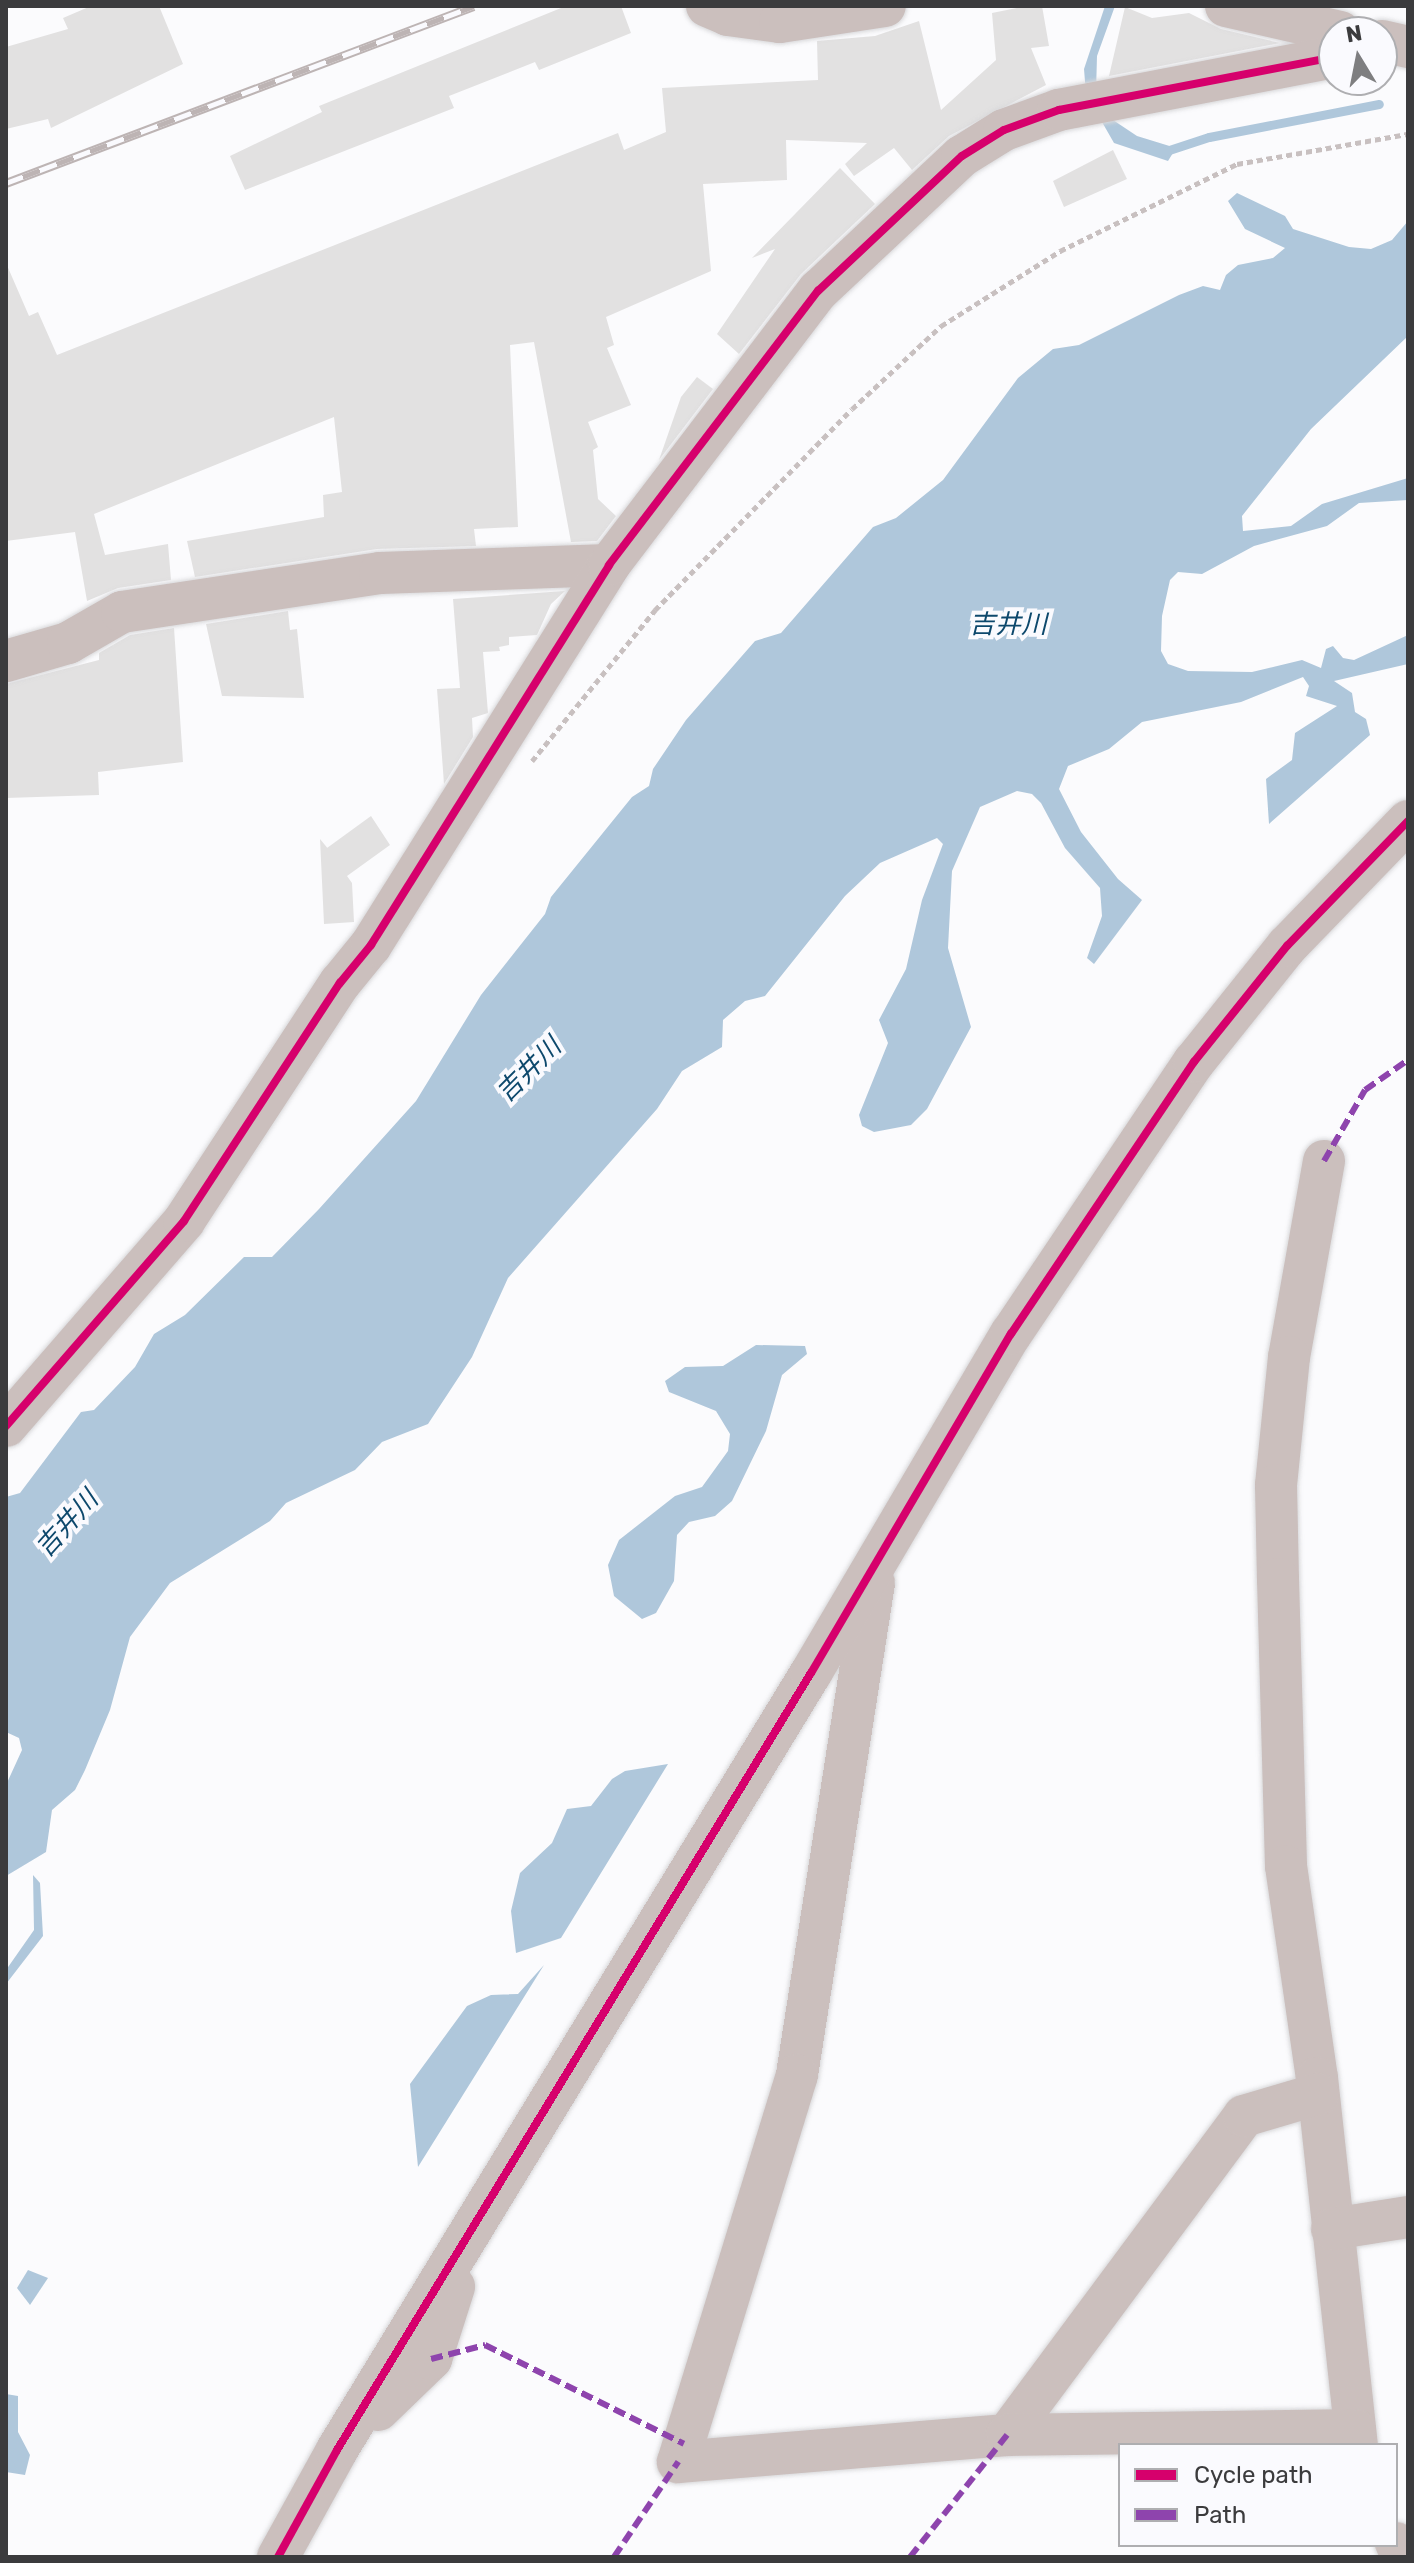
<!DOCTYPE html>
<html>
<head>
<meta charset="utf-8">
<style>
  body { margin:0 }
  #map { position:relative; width:1414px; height:2563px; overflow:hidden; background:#fbfbfd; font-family:Rubik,"Noto Sans JP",sans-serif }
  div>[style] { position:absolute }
  .water>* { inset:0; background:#afc7db }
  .stream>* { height:9px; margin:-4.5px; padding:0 4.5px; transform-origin:4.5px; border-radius:4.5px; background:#afc7db }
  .building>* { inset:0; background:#e2e1e1 }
  .path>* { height:5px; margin-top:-2.5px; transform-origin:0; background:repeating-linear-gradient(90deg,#c8c0c0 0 6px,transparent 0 10px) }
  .roads { filter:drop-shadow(0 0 2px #d8d8da) drop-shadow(0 0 2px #d8d8da) }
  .minor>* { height:42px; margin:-21px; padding:0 21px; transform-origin:21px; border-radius:21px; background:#cbbfbd }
  .rail>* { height:9px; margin-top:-4.5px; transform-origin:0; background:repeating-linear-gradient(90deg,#fafafe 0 18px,#bdb4b4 0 36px); box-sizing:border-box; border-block:2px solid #bdb4b4 }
  .quiet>* { height:6px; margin-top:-3px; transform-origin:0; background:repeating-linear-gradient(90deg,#8e44ad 0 12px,transparent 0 18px) }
  .cycleway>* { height:8px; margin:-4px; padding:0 4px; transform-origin:4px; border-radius:4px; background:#d6006c }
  span { translate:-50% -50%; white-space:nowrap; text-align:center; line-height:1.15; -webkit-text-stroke:8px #fafafe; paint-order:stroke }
  .water-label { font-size:26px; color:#0d486c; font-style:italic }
  .frame { position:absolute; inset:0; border:8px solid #3b3b3d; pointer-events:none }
  .legend { position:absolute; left:1118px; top:2443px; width:280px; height:104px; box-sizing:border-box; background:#fafafe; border:2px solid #aeaeb1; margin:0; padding:10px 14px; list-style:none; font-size:24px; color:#3b3b3d }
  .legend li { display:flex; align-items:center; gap:16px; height:40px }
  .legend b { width:40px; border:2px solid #aeaeb1 }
  .north { position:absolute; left:1318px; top:16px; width:80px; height:80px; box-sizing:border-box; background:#fafafe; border:2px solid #aeaeb1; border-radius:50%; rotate:350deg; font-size:22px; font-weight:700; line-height:32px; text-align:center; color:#3b3b3d }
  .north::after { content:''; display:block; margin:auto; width:28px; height:36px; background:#7e7e80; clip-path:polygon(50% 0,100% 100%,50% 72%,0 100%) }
</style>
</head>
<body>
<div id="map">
  <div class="water">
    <div style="clip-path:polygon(1105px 6px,1115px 6px,1097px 56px,1096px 93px,1113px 120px,1137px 136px,1176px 148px,1168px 161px,1114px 143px,1086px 94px,1084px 69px)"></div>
    <div style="clip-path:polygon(1237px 193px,1285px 216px,1293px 229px,1349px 247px,1371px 249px,1392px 240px,1408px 221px,1408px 336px,1311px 429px,1242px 516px,1243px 531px,1291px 526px,1322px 504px,1408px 478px,1408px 500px,1359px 503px,1327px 526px,1254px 546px,1202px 574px,1178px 572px,1170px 580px,1162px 616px,1161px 651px,1168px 664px,1188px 671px,1252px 672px,1302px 660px,1321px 668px,1326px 649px,1333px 646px,1343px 658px,1354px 660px,1408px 635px,1408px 664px,1334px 681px,1352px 693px,1355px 712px,1366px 719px,1370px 735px,1269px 824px,1266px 779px,1292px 760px,1295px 733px,1337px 706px,1306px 696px,1309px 686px,1303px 677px,1241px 702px,1142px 722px,1109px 749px,1068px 766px,1059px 789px,1081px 832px,1118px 879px,1142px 900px,1094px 964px,1087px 958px,1102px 916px,1100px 888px,1065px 848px,1041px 803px,1032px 794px,1017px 791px,980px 807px,952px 871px,948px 948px,971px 1027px,927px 1109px,911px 1125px,874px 1132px,862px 1126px,859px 1115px,888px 1043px,879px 1020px,906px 969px,922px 900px,943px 844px,937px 838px,880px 863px,845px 896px,765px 996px,745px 1001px,723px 1020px,722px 1047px,682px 1071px,657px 1109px,508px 1278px,472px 1357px,428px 1424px,382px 1442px,355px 1470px,286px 1503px,270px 1521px,170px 1583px,130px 1637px,110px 1710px,85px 1770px,75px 1790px,52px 1810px,46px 1852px,6px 1876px,6px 1785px,22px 1750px,19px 1738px,6px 1732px,6px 1497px,20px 1493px,81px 1412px,94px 1410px,135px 1367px,154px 1334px,185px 1315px,244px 1257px,272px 1257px,319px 1209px,416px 1101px,481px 995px,545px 914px,551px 897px,632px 797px,649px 786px,653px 769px,686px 720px,755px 641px,781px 633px,873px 527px,896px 518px,943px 480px,1018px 378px,1053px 349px,1079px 345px,1179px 295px,1203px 286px,1220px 290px,1226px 275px,1238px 265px,1273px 258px,1285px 248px,1245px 229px,1228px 201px)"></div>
    <div style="clip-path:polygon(756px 1345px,805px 1346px,807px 1354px,782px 1375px,766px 1431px,732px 1501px,715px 1516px,689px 1522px,677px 1535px,674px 1581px,656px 1613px,642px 1619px,614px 1596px,608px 1565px,619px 1540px,675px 1496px,702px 1487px,728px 1451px,730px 1434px,716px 1411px,669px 1392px,665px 1381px,685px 1367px,723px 1366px)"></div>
    <div style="clip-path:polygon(668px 1764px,561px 1938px,516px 1953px,511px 1911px,520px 1873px,552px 1843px,567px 1809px,591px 1806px,612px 1779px,625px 1771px)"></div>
    <div style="clip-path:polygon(33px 1875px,40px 1883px,43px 1936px,6px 1984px,6px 1970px,34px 1930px)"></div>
    <div style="clip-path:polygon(544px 1965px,418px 2167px,410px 2084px,467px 2006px,491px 1995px,518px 1994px)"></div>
    <div style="clip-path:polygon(28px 2270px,48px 2278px,30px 2305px,17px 2288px)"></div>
    <div style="clip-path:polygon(6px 2394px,18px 2396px,18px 2432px,30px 2455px,25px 2475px,6px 2472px)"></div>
  </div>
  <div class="stream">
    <div style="left:1163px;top:152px;width:48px;rotate:-18.1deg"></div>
    <div style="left:1209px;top:137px;width:173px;rotate:-11deg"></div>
  </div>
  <div class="building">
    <div style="clip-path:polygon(91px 6px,159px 6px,183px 64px,51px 128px,48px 119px,6px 129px,6px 47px,68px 29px,63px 18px)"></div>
    <div style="clip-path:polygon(566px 6px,621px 6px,631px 33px,539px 70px,535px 62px,449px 96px,454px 108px,245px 190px,230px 156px,322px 112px,319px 106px)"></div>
    <div style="clip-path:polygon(1026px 6px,1042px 6px,1049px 46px,1031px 48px,1046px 85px,949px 136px,912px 170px,894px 148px,854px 176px,845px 164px,867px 143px,786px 140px,787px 180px,703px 184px,711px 271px,606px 317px,614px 345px,607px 348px,631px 405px,588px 422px,598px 447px,593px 450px,598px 499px,616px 516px,597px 541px,571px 542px,534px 342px,510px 345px,518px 527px,474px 529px,476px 546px,377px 549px,195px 577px,187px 541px,324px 517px,323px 495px,342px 492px,334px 417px,94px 514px,105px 555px,168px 544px,171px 580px,118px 588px,87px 601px,75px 532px,6px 541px,6px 263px,29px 316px,38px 312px,57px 355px,618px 133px,624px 150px,666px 132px,662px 88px,818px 80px,817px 41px,875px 36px,919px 21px,941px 110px,996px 60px,992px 13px)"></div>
    <div style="clip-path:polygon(1125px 7px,1152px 18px,1189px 13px,1221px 29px,1280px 43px,1109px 76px)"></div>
    <div style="clip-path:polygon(1113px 150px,1127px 179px,1064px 207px,1053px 181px)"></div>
    <div style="clip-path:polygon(840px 168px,875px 204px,801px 274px,739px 354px,717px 334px,775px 249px,752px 258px)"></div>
    <div style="clip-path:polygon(697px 377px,713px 389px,659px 460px,681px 397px)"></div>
    <div style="clip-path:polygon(565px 591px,551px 604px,537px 635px,509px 637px,509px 645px,499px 647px,500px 651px,483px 652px,488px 713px,472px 718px,473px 737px,444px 784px,437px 689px,460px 688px,453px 599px)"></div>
    <div style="clip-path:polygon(288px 611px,290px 630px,297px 629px,304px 698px,222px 696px,206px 624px)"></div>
    <div style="clip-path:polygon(174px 628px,183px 762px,98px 772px,99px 795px,6px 798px,6px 684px,99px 660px,99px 653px,130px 635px)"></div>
    <div style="clip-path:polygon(371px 816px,390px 845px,347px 876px,352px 883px,354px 922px,324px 924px,320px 839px,334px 856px,327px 848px)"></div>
  </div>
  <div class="path">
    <div style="left:532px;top:761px;width:195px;rotate:-50.8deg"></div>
    <div style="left:655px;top:610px;width:281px;rotate:-45.6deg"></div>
    <div style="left:852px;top:409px;width:122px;rotate:-43deg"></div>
    <div style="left:941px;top:326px;width:141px;rotate:-32.2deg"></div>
    <div style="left:1060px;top:251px;width:197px;rotate:-26.2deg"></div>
    <div style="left:1237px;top:164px;width:174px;rotate:-10deg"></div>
  </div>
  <div class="roads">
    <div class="minor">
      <div style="left:707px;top:6px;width:23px;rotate:23deg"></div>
      <div style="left:728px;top:15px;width:52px;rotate:7.7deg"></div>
      <div style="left:780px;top:22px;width:106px;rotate:-8.7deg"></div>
      <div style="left:1226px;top:6px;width:117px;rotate:12.8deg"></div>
      <div style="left:1382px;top:41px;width:27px;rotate:13deg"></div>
      <div style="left:6px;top:661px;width:65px;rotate:-16.2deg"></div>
      <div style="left:68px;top:643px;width:62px;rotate:-29.9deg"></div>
      <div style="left:122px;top:612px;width:261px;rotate:-8.6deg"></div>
      <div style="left:380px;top:573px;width:229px;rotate:-2deg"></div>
      <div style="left:1324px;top:1161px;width:199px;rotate:100.1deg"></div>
      <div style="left:1289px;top:1357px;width:129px;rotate:95.8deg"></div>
      <div style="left:1276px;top:1485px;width:94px;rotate:88.8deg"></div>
      <div style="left:1278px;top:1579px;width:287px;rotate:88.4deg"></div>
      <div style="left:1286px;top:1866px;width:214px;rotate:81.7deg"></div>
      <div style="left:1317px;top:2078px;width:369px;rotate:83.8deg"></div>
      <div style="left:6px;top:1426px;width:271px;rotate:-49deg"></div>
      <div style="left:184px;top:1221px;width:285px;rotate:-56.8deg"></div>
      <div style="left:340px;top:983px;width:49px;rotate:-50.8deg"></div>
      <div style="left:371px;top:945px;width:448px;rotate:-57.9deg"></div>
      <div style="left:609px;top:565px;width:345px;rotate:-52.7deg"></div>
      <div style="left:818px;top:291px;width:197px;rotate:-43.2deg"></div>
      <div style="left:962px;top:156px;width:49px;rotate:-31.8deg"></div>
      <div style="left:1004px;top:130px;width:59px;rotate:-20deg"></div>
      <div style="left:1059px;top:110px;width:280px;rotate:-10.9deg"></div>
      <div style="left:874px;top:1583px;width:498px;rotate:98.9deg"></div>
      <div style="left:797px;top:2075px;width:405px;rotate:107.1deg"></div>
      <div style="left:678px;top:2462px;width:330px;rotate:-4.7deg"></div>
      <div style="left:1007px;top:2435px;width:397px;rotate:-53.4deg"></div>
      <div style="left:1244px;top:2116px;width:77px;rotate:-16.6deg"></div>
      <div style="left:1332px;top:2229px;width:77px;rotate:-9deg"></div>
      <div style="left:378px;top:2410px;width:74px;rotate:-43.9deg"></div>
      <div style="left:431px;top:2359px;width:76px;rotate:-72.3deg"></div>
      <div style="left:1007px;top:2435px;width:348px;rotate:-0.8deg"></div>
      <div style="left:1396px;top:2543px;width:15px;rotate:67deg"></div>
      <div style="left:278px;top:2557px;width:122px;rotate:-61.1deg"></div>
      <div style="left:337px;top:2450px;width:910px;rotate:-58.62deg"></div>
      <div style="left:811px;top:1673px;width:394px;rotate:-59.5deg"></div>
      <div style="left:1011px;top:1334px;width:328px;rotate:-56.1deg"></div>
      <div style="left:1194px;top:1062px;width:149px;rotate:-51.3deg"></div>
      <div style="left:1287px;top:946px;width:174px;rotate:-45.9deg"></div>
    </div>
  </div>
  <div class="rail">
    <div style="left:6px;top:183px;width:500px;rotate:-20.72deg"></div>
  </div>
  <div class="quiet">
    <div style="left:1324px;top:1161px;width:82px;rotate:-60deg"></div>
    <div style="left:1365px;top:1090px;width:52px;rotate:-34.9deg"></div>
    <div style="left:431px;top:2359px;width:56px;rotate:-14.5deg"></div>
    <div style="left:485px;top:2345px;width:222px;rotate:26.4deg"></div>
    <div style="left:614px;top:2557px;width:115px;rotate:-56deg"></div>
    <div style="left:910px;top:2557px;width:156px;rotate:-51.5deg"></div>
  </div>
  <div class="cycleway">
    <div style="left:6px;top:1426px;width:271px;rotate:-49deg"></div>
    <div style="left:184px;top:1221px;width:285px;rotate:-56.8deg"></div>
    <div style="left:340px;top:983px;width:49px;rotate:-50.8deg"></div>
    <div style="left:371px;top:945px;width:448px;rotate:-57.9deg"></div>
    <div style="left:609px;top:565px;width:345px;rotate:-52.7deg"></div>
    <div style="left:818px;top:291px;width:197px;rotate:-43.2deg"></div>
    <div style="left:962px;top:156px;width:49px;rotate:-31.8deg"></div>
    <div style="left:1004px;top:130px;width:59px;rotate:-20deg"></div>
    <div style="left:1059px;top:110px;width:280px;rotate:-10.9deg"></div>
    <div style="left:278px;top:2557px;width:122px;rotate:-61.1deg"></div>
    <div style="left:337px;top:2450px;width:910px;rotate:-58.62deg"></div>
    <div style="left:811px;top:1673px;width:394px;rotate:-59.5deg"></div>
    <div style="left:1011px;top:1334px;width:328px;rotate:-56.1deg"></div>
    <div style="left:1194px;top:1062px;width:149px;rotate:-51.3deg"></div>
    <div style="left:1287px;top:946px;width:174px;rotate:-45.9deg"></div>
  </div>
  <div class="water-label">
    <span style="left:1008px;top:625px">吉井川</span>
    <span style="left:529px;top:1070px;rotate:-45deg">吉井川</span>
    <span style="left:67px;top:1524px;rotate:-48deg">吉井川</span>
  </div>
  <div class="frame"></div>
  <ul class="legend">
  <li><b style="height:10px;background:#d6006c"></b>Cycle path</li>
  <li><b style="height:10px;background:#8e44ad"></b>Path</li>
  </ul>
  <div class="north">N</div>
</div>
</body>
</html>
